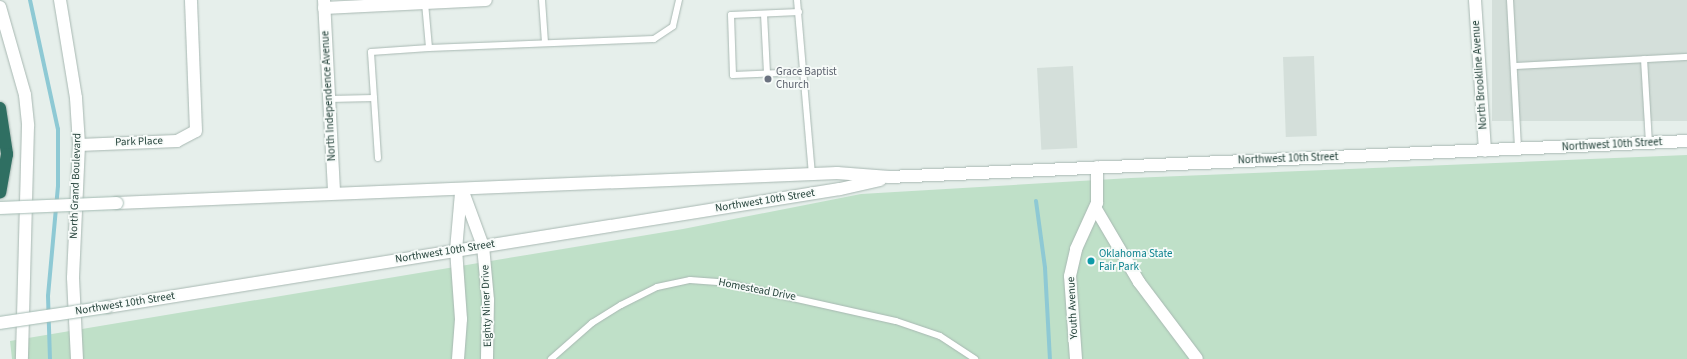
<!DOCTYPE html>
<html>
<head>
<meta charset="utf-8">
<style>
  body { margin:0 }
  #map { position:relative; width:1687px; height:359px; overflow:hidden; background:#e6efeb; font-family:"Source Sans 3",sans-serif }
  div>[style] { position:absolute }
  .built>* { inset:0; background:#d4dfda; transform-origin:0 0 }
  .green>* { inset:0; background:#bfe0c8 }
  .stream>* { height:4px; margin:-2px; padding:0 2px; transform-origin:2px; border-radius:2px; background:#8ec9d4 }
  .roads { filter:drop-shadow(0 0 1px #a8b8b2) drop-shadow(0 0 1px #a8b8b2) }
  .lane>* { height:6px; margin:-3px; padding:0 3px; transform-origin:3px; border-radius:3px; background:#fff }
  .street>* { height:12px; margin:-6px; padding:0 6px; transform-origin:6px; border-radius:6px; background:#fff }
  .secondary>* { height:12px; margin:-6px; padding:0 6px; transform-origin:6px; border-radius:6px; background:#fff }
  .highway>* { height:12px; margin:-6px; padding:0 6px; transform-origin:6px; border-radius:6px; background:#2f6f62 }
  .bridges { filter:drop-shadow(0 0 1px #a4bbb3) drop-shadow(0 0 1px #a4bbb3) }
  .secondary-bridge>* { height:12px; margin:-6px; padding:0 6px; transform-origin:6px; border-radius:6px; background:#fff }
  .dots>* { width:11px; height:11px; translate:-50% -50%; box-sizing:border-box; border:2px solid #f7fbf9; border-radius:50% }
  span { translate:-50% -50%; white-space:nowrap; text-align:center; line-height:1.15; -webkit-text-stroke:3.5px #f7fbf9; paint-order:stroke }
  .worship-label { font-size:11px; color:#5b616d }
  .left { translate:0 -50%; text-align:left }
  .street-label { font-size:11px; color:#24423a }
  .culture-label { font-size:11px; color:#0d838f }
</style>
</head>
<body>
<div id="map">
  <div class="built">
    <div style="left:1492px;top:0;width:195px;height:121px"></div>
    <div style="left:1314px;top:56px;width:80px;height:31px;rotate:88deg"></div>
    <div style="left:1073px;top:66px;width:82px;height:36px;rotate:87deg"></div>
  </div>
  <div class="green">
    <div style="clip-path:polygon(1687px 155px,1687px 359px,12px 359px,10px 341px,683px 229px,861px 194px,1131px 178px)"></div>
  </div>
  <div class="stream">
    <div style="left:30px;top:0;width:132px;rotate:77.8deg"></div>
    <div style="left:58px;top:129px;width:57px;rotate:90deg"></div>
    <div style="left:58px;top:186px;width:110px;rotate:95.2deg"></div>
    <div style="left:48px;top:296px;width:63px;rotate:88.2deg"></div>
    <div style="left:1036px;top:201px;width:68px;rotate:82.3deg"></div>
    <div style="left:1045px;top:268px;width:91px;rotate:86.9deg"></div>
  </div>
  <div class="roads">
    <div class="lane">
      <div style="left:542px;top:0;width:43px;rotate:86deg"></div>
      <div style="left:797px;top:0;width:175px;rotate:85.1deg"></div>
      <div style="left:1510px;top:0;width:149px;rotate:86.9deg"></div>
      <div style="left:425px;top:3px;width:45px;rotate:84.9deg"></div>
      <div style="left:429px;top:48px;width:225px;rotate:-2.3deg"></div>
      <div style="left:654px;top:39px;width:23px;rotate:-34deg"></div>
      <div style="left:673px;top:26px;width:27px;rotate:-77deg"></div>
      <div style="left:799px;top:12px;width:68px;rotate:177.5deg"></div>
      <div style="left:731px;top:15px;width:60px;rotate:88.1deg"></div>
      <div style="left:733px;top:75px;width:71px;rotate:-2.4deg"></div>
      <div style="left:764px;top:14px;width:60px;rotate:87.1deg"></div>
      <div style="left:1644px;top:59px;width:84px;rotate:86.6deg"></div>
      <div style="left:1514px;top:66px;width:173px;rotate:-3deg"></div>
      <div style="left:329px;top:99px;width:45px;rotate:-1.3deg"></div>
      <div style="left:378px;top:158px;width:106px;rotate:-93.8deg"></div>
      <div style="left:371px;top:52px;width:58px;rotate:-3.9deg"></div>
      <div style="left:551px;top:359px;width:55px;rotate:-41.3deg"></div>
      <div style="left:592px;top:323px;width:34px;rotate:-32deg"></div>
      <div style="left:621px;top:305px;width:40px;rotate:-26.6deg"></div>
      <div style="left:657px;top:287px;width:34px;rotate:-12deg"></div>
      <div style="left:690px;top:280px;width:31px;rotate:4deg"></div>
      <div style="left:721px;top:282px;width:179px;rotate:12.6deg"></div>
      <div style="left:896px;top:321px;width:46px;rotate:18.8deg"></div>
      <div style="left:940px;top:336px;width:42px;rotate:33.3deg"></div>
    </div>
    <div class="street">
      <div style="left:324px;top:0;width:193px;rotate:87deg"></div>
      <div style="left:1475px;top:0;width:151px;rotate:86.2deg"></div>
      <div style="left:324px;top:8px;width:162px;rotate:-2.8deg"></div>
      <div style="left:79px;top:145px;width:98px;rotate:-2.3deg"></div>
      <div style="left:177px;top:141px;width:21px;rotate:-28deg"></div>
      <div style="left:196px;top:131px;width:131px;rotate:-92.2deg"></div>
      <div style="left:1096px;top:209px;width:85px;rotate:59.5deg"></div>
      <div style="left:1139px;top:282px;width:96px;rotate:53deg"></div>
      <div style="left:1076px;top:359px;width:83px;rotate:-94.1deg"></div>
      <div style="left:1070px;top:276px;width:28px;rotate:-77deg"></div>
      <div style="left:1076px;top:249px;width:51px;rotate:-65.5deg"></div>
      <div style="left:1097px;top:203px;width:36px;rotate:-90deg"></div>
    </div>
    <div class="secondary">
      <div style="left:60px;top:0;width:99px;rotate:80.7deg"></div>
      <div style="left:76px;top:98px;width:47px;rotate:86.3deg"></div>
      <div style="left:79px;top:145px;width:133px;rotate:92.6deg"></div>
      <div style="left:73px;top:278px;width:81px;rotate:87.2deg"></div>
      <div style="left:0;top:7px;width:91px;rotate:74.1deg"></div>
      <div style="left:25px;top:95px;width:31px;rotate:84deg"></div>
      <div style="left:28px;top:126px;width:233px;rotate:91.5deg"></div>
      <div style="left:462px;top:189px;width:61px;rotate:69.8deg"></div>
      <div style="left:483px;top:246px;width:54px;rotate:84.7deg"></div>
      <div style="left:488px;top:300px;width:59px;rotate:91deg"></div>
      <div style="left:117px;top:203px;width:721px;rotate:-2.39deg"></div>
      <div style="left:837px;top:173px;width:52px;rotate:4.4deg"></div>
      <div style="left:889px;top:177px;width:799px;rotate:-2.58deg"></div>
      <div style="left:107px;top:307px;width:742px;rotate:-9.15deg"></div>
      <div style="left:840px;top:189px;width:41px;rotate:-12.7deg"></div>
      <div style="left:458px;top:359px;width:40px;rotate:-85.7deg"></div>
      <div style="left:461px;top:319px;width:69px;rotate:-94.1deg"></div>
      <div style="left:456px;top:250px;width:57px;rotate:-85deg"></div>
    </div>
    <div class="highway">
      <div style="left:0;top:108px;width:47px;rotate:81.3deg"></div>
      <div style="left:7px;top:154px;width:39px;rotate:100deg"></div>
    </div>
  </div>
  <div class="bridges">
    <div class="secondary-bridge">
      <div style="left:0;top:208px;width:117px;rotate:-2.4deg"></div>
      <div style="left:0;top:323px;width:108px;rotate:-8.5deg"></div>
    </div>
  </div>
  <div class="dots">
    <div style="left:768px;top:79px;background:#6b7280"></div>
    <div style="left:1091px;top:261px;background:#0f9aa8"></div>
  </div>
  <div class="worship-label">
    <span class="left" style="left:776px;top:79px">Grace Baptist<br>Church</span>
  </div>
  <div class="street-label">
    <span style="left:1480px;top:75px;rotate:-94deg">North Brookline Avenue</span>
    <span style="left:329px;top:96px;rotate:-93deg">North Independence Avenue</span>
    <span style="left:139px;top:142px;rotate:-2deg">Park Place</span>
    <span style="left:1612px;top:145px;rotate:-3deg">Northwest 10th Street</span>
    <span style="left:1288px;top:159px;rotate:-2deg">Northwest 10th Street</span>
    <span style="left:76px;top:186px;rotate:-88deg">North Grand Boulevard</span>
    <span style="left:765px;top:201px;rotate:-9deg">Northwest 10th Street</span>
    <span style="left:445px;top:252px;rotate:-9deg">Northwest 10th Street</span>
    <span style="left:757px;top:290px;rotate:11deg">Homestead Drive</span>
    <span style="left:125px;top:304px;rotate:-9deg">Northwest 10th Street</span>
    <span style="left:487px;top:306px;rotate:-92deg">Eighty Niner Drive</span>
    <span style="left:1073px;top:308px;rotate:-93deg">Youth Avenue</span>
  </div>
  <div class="culture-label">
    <span class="left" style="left:1099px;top:261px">Oklahoma State<br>Fair Park</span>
  </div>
</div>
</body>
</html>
